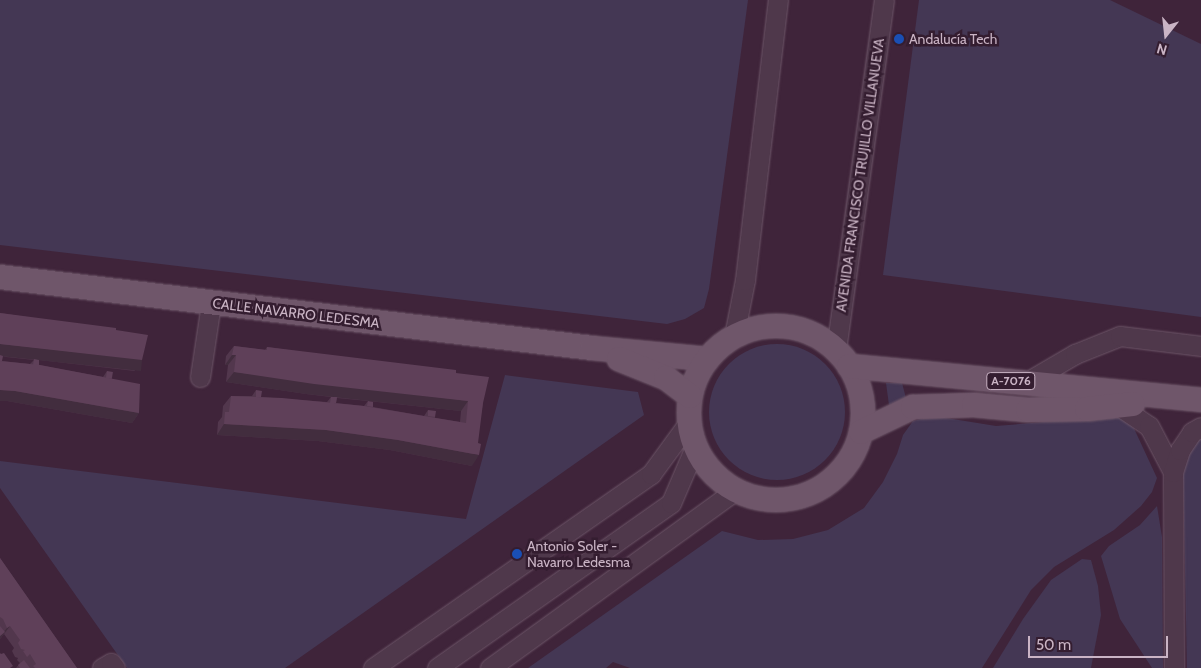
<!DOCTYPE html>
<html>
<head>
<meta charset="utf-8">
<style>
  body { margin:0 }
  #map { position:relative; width:1201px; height:668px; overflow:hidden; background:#3f243a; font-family:Cabin,sans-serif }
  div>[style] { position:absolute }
  .green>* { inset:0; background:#443754 }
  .round { border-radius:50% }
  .roads { filter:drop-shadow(0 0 1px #6d5668) drop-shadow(0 0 1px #6d5668) }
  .minor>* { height:19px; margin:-9.5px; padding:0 9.5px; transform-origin:9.5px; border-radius:9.5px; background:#4f384b }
  .major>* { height:24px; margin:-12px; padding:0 12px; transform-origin:12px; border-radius:12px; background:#6f566a }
  .major>.ring { margin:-12px; padding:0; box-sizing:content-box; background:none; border:24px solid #6f566a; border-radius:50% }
  .wall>* { inset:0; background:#52374d }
  .shaded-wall>* { inset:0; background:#422d3e; transform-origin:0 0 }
  .building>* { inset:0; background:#5f4059; transform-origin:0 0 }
  .dots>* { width:14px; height:14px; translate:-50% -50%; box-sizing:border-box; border:2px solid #341d30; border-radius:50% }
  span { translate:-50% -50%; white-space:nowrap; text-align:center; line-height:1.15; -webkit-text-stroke:5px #341d30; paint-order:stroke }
  .shield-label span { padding:1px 4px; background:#341d30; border:1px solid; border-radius:4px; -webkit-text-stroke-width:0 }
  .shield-label { font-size:12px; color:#cab4c5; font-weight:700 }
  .poi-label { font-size:14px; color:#cab4c5 }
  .left { translate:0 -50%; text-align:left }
  .street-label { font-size:14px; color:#cab4c5 }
  .north { position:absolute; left:1141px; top:10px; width:50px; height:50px; -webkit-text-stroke:4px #341d30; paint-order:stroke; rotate:196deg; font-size:14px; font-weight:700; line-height:20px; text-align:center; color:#cab4c5 }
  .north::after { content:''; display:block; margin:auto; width:18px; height:22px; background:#cab4c5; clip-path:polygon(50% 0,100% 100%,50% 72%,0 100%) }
  .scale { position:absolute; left:1028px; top:636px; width:140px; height:22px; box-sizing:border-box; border:2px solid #cab4c5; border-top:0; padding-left:6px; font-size:15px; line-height:18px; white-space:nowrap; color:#cab4c5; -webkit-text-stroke:4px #341d30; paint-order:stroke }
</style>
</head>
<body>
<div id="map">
  <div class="green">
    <div style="clip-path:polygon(0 0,748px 0,709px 289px,704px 308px,685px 319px,667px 324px,0 245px)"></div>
    <div style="clip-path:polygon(919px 0,1110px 0,1201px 44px,1201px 317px,883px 275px)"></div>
    <div class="round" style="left:709px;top:344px;width:136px;height:136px"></div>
    <div style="clip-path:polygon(505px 375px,638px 392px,644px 415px,285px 668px,127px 668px,0 488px,0 461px,466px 519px)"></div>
    <div style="clip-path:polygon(886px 383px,902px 383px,906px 398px,889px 405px)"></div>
    <div style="clip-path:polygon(934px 416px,996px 426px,1117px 416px,1131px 422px,1157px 478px,1152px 492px,1141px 506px,1114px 530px,1054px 567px,1031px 590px,982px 668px,630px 668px,613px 662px,606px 668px,528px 668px,722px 531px,758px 540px,793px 539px,828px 530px,864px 508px,883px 482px,897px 454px,903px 435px,913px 421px)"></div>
    <div style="clip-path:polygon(1201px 438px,1201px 668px,1187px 668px,1183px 476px,1189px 445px)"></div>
    <div style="clip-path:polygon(1157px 506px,1162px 537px,1163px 668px,1152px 668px,1120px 619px,1101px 556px,1109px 546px,1140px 525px)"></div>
    <div style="clip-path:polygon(1082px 559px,1091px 560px,1098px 586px,1101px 615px,1091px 668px,993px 668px,1023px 619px,1051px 580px)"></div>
  </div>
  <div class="roads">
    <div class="minor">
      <div style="left:734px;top:336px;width:57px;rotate:-78.9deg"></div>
      <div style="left:745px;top:280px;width:282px;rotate:-83.3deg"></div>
      <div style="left:836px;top:350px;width:353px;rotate:-82.2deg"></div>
      <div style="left:200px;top:377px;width:75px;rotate:-81.5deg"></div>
      <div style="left:1027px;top:382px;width:56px;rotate:-30.3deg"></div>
      <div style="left:1075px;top:354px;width:48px;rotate:-21.8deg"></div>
      <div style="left:1120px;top:336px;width:82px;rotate:7deg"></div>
      <div style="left:1119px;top:406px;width:36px;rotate:34deg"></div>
      <div style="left:1149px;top:426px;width:52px;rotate:62.4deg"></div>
      <div style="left:102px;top:668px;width:10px;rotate:-29deg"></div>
      <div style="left:111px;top:663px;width:6px;rotate:51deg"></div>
      <div style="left:373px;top:668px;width:339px;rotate:-34.9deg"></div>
      <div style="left:651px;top:474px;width:64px;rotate:-53.8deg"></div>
      <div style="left:437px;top:668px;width:286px;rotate:-35.2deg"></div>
      <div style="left:671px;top:503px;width:61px;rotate:-66.8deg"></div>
      <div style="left:490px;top:668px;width:304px;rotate:-35.9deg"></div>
      <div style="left:1174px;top:668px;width:196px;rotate:-90.3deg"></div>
      <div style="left:1173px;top:472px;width:23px;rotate:-72deg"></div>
      <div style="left:1180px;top:450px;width:22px;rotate:-56deg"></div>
      <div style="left:1192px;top:432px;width:10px;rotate:-29deg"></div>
    </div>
    <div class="major">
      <div style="left:0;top:277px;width:596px;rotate:6.84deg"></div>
      <div style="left:592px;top:348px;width:116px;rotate:5.5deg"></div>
      <div class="ring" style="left:689px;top:326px;width:150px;height:150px"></div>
      <div style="left:619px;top:359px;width:51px;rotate:22deg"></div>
      <div style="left:666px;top:378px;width:30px;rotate:37deg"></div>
      <div style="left:849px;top:366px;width:354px;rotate:5.5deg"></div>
      <div style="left:861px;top:432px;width:58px;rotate:-25.7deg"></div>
      <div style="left:913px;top:407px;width:61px;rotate:-1.9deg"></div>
      <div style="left:974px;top:405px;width:54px;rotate:5.3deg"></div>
      <div style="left:1028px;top:410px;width:59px;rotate:-1deg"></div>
      <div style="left:1087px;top:409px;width:46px;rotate:-6.2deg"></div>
    </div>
  </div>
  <div class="wall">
    <div style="clip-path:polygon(evenodd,0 313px,116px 330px,135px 371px,39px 360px,39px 365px,103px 377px,107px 371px,112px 379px,139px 413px,132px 423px,7px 401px,0 401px,0 313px,2px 356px,6px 357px,34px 360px,30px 364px,2px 361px,2px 356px)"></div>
    <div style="clip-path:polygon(evenodd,234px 346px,265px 350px,267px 347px,456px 373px,483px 403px,472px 466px,390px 450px,318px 441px,217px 435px,218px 422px,222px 417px,223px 406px,231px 396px,252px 396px,256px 390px,261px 397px,327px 402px,331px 397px,306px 394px,226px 382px,228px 365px,225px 365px,226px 356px,234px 346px,337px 398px,368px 401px,364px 406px,336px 403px,337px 398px,234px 346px,368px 401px,461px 411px,460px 422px,435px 418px,435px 417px,428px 410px,424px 416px,373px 407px,368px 401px)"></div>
    <div style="clip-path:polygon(0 558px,77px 668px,16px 668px,20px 663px,17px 660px,18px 658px,15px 657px,12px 651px,14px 648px,4px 634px,0 639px)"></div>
  </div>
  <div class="shaded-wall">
    <div style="left:0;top:344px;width:143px;height:12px;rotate:6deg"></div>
    <div style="clip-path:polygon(232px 355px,236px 355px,228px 365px,225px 365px)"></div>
    <div style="clip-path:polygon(234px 372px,468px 401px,461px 411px,306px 394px,226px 382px)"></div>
    <div style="clip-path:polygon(0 390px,15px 391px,139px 413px,132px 423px,7px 401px,0 401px)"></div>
    <div style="clip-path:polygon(224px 424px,326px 430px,398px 440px,479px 455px,472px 466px,390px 450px,318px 441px,217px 435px)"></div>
    <div style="clip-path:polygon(10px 626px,4px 634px,0 639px,0 636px,2px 634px,7px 628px)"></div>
  </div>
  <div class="building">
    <div style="clip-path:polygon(0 313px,116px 328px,116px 330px,148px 335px,142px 360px,0 344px)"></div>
    <div style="clip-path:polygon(234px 346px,267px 350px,267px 347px,456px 370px,456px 373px,489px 377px,483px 403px,478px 443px,481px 444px,479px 455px,398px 440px,326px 430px,224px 424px,225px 412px,229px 412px,231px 396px,282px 398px,364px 406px,466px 423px,468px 401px,314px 384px,234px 372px,236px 355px,232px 355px)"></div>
    <div style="clip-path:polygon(0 355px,3px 356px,2px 361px,0 361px)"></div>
    <div style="clip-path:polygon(34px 359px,39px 360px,39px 365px,33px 365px)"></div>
    <div style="clip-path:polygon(0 361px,40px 365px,140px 384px,139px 413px,15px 391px,0 390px)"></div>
    <div style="left:107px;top:371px;width:6px;height:7px;rotate:9deg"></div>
    <div style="clip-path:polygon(256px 390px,262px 391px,261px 397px,256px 397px)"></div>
    <div style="clip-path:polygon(331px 397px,337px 397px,336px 403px,330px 403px)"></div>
    <div style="clip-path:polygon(368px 401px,373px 402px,373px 407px,367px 406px)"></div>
    <div style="clip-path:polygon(428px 410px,436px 411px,435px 417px,428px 416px)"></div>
    <div style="clip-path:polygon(0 558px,77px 668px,35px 668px,33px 666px,36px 664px,30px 654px,27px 657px,23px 651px,25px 650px,21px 649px,18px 643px,20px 640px,10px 626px,7px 628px,3px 619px,0 617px)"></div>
    <div style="clip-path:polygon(0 626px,5px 632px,0 636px)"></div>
    <div style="clip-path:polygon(0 653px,1px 654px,4px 653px,13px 666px,10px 668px,0 668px)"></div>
    <div style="clip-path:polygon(24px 660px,30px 668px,20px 668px,18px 665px)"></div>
  </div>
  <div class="dots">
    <div style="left:899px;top:39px;background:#1a4fb4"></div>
    <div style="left:517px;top:554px;background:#1a4fb4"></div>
  </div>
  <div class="shield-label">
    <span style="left:1011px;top:381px">A-7076</span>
  </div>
  <div class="poi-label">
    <span class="left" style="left:909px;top:39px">Andalucía Tech</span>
    <span class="left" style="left:527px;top:554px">Antonio Soler -<br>Navarro Ledesma</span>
  </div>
  <div class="street-label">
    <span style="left:860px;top:175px;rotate:-82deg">AVENIDA FRANCISCO TRUJILLO VILLANUEVA</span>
    <span style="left:296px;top:313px;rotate:7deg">CALLE NAVARRO LEDESMA</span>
  </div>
  <div class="north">N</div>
  <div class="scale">50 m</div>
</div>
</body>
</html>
